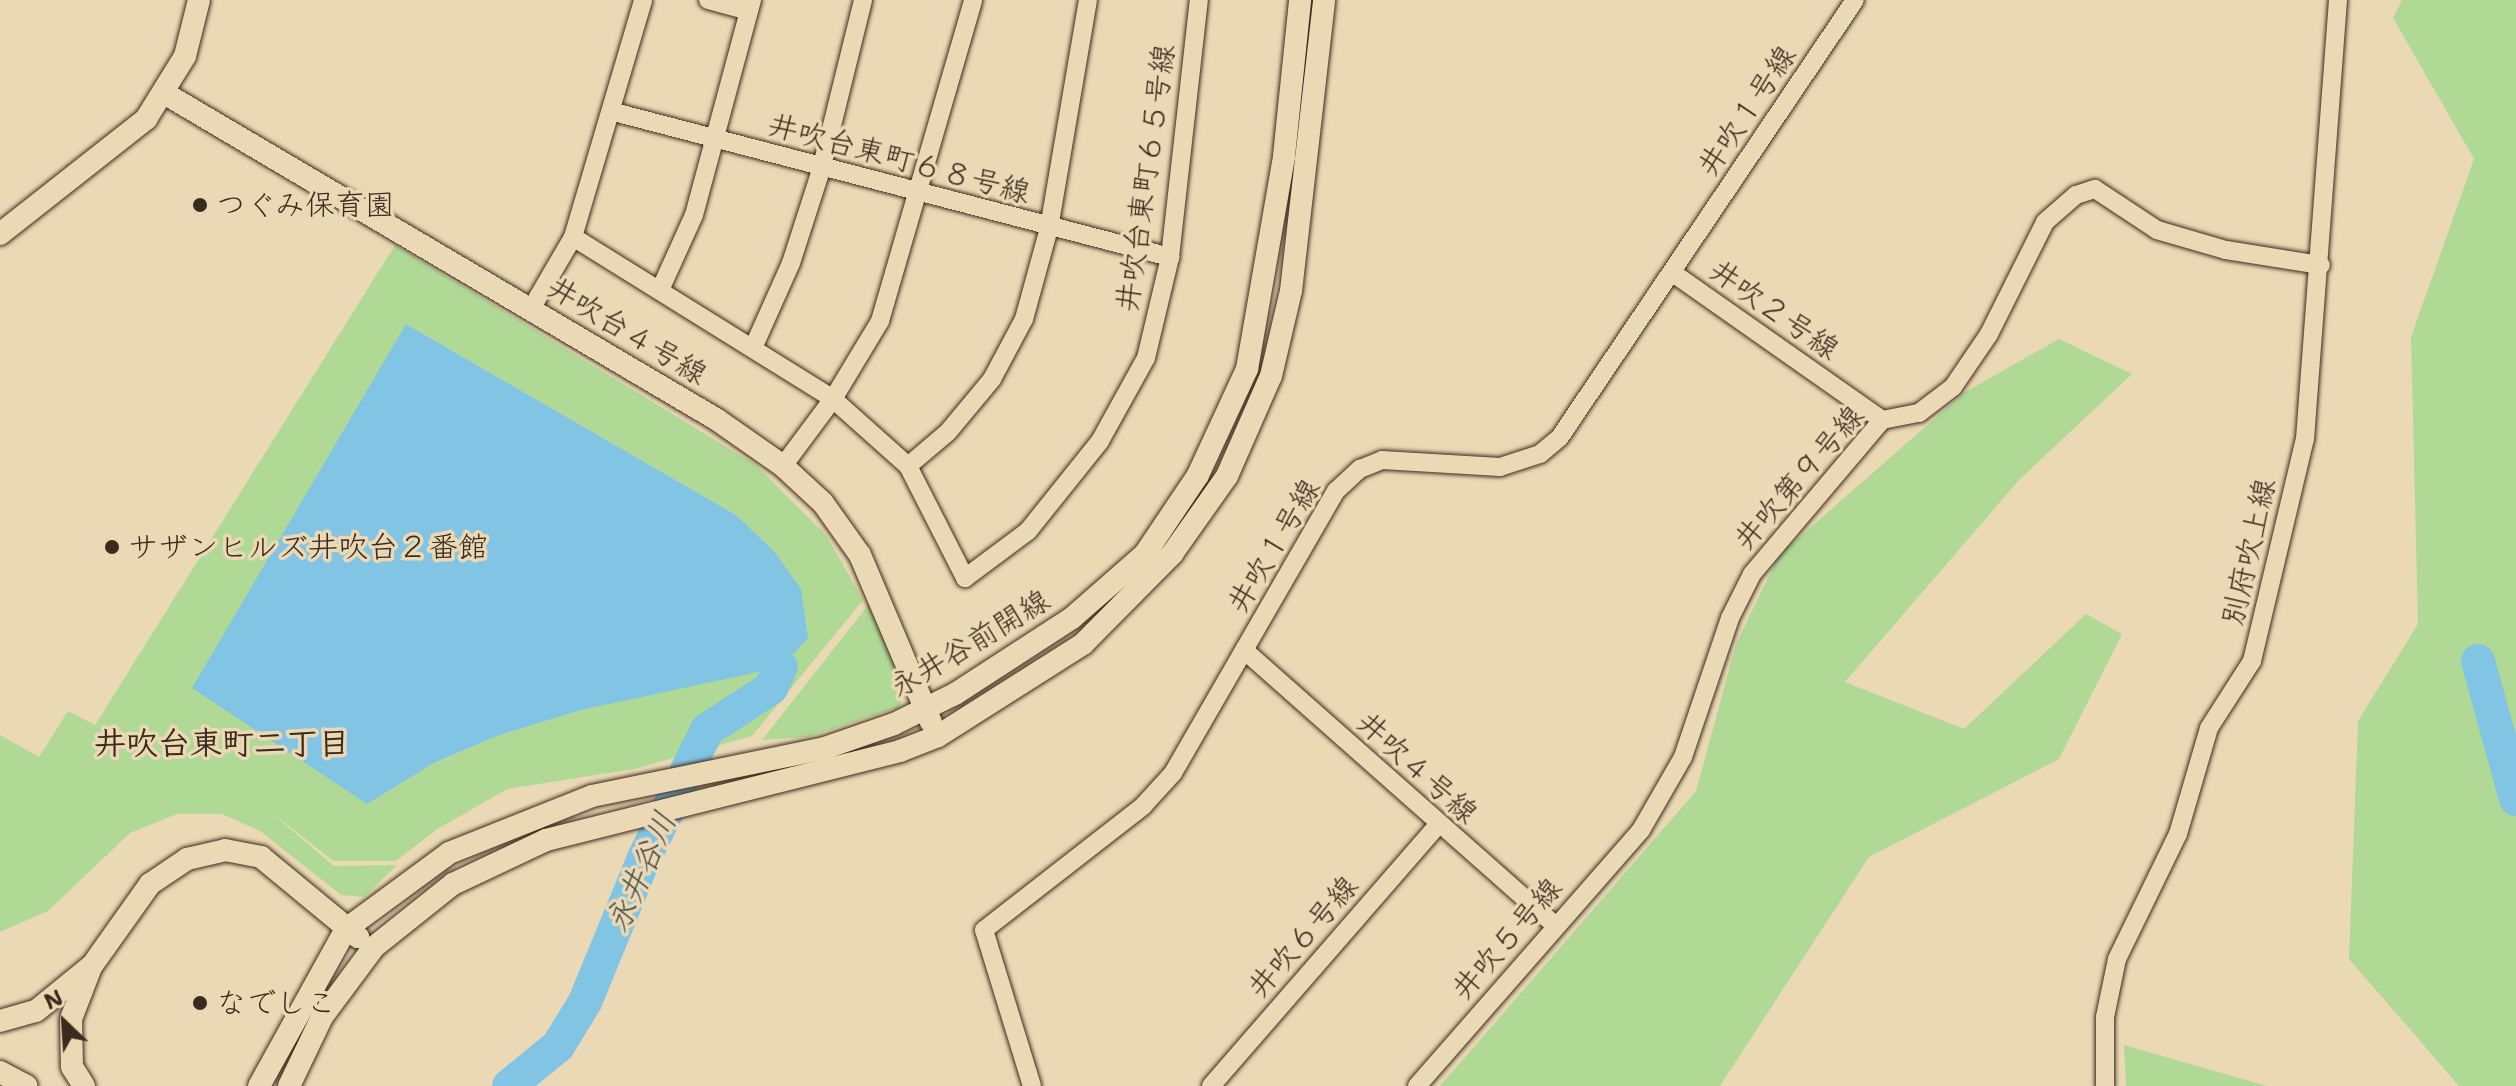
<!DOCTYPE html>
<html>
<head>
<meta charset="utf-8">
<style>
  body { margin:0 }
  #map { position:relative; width:2516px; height:1086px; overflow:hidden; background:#ebd9b6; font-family:"Shantell Sans","Klee One",sans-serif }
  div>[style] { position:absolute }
  .green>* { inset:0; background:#b0d996 }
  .water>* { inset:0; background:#82c4e3 }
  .river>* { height:34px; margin:-17px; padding:0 17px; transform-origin:17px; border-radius:17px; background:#82c4e3 }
  .roads { filter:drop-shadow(0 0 2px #3b2a1e) drop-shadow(0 0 2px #3b2a1e) }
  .minor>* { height:18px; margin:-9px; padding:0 9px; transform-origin:9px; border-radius:9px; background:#ebd9b6 }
  .tertiary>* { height:22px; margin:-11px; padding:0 11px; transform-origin:11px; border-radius:11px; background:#ebd9b6 }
  .dots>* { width:22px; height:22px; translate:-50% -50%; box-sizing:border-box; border:4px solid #ebd9b6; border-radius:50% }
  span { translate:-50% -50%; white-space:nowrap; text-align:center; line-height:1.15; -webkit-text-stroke:7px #ebd9b6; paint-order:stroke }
  .street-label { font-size:30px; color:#3b2a1e }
  .poi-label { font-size:30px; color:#3b2a1e }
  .left { translate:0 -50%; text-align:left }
  .neighbourhood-label { font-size:32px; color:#3b2a1e; font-weight:700 }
  .water-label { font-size:32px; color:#494945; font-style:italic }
  .north { position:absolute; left:24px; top:982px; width:80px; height:80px; -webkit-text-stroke:6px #ebd9b6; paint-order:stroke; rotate:335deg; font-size:22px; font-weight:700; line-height:32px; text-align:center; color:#3b2a1e }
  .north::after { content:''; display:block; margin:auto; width:28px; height:36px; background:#3b2a1e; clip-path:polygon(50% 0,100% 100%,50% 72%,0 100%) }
</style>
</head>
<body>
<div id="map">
  <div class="green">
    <div style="clip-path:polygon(2402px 0,2516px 0,2516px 1086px,2459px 1086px,2349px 959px,2358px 721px,2418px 624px,2411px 337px,2474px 159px,2393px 18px)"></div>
    <div style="clip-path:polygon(evenodd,395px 245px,756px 465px,826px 535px,863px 600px,752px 736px,634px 769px,507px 789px,436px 830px,396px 861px,333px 861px,266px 808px,334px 866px,397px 865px,364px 897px,341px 895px,260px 831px,222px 814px,177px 814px,130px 833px,48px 911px,0 932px,0 735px,39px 757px,68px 711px,95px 725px,395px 245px,406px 324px,736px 515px,773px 550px,581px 710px,497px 736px,433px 764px,406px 324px)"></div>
    <div style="clip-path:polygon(2059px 339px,2132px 374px,2019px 480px,1845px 682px,1964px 729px,2086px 614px,2122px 634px,2059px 759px,1869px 857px,1720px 1086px,1440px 1086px,1696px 791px,1736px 644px,1779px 555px,1965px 392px)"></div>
    <div style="clip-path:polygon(873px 599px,904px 692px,899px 707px,808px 737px,762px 740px)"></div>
    <div style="clip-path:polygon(2124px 1045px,2267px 1086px,2126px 1086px)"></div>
  </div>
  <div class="water">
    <div style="clip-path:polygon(406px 324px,736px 515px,773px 550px,801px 589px,808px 638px,781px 667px,581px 710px,497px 736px,432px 764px,367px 804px,192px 688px)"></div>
  </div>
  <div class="river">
    <div style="left:2478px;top:661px;width:143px;rotate:74.6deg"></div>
    <div style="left:509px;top:1086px;width:63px;rotate:-39.2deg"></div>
    <div style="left:558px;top:1046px;width:52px;rotate:-58.5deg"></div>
    <div style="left:585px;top:1002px;width:156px;rotate:-67.7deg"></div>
    <div style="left:644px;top:858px;width:143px;rotate:-63.8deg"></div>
    <div style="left:707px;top:730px;width:77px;rotate:-33.3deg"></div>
    <div style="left:771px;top:688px;width:23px;rotate:-65deg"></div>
  </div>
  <div class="roads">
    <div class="minor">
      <div style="left:708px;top:0;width:42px;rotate:15deg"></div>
      <div style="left:614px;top:112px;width:575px;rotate:14.62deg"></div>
      <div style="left:573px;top:237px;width:306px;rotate:31.9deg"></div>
      <div style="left:833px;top:399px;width:101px;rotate:41.8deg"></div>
      <div style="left:908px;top:466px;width:126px;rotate:63deg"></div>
      <div style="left:965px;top:578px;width:79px;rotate:-36.7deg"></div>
      <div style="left:1028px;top:531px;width:115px;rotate:-51.3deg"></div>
      <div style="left:1100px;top:441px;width:95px;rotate:-61deg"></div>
      <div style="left:1146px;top:358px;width:104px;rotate:-76.6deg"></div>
      <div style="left:1170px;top:257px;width:259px;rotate:-83.6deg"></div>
      <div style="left:1673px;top:273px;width:256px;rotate:35.1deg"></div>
      <div style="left:660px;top:290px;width:82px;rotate:-65.6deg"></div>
      <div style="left:694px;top:215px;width:223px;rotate:-74.9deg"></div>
      <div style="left:531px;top:309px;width:83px;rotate:-59.7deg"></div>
      <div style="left:573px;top:237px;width:247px;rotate:-73.5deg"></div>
      <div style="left:753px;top:348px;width:93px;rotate:-65.9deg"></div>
      <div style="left:791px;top:263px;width:98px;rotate:-72.1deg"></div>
      <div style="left:821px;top:170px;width:175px;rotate:-76.1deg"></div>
      <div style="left:783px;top:466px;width:84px;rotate:-53.3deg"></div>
      <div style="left:833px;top:399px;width:91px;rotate:-58.9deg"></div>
      <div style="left:880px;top:321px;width:334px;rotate:-73.8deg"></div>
      <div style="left:908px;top:466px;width:52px;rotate:-40.4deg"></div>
      <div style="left:948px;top:432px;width:69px;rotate:-50.3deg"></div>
      <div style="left:992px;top:379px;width:68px;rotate:-61.9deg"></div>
      <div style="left:1024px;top:319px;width:94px;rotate:-74.6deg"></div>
      <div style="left:1049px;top:228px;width:231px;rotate:-80.3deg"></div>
      <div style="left:1244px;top:650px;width:415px;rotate:41.5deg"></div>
      <div style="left:1032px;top:1086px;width:163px;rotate:-107.1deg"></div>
      <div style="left:984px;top:930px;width:202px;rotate:-37.9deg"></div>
      <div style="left:1143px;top:806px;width:45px;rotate:-47.7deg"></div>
      <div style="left:1173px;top:773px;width:326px;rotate:-60deg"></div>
      <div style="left:1336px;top:491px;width:33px;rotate:-43deg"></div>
      <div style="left:1360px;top:469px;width:24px;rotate:-22deg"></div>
      <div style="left:1382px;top:460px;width:118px;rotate:3.4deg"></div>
      <div style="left:1500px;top:467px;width:42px;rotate:-18deg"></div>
      <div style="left:1540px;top:454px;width:26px;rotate:-40deg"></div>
      <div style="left:1560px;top:437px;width:527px;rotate:-55.98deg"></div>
      <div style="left:1211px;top:1086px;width:346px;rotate:-49deg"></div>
      <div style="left:1417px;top:1086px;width:340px;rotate:-48.8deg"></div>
      <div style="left:1641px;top:830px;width:84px;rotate:-60.1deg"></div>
      <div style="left:1683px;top:757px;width:147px;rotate:-71.3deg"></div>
      <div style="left:1730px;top:618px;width:49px;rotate:-63.4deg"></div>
      <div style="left:1752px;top:574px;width:202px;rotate:-49.8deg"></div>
      <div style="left:1882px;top:420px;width:38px;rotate:-11deg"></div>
      <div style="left:1919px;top:413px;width:43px;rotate:-37.4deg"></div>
      <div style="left:1953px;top:387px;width:64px;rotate:-55.8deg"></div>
      <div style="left:1989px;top:334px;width:125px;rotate:-63.4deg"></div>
      <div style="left:2045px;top:222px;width:41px;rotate:-41.1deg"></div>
      <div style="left:2076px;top:195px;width:20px;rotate:-18deg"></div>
      <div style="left:2095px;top:189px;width:74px;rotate:33.5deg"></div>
      <div style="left:2157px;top:230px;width:72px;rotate:16.2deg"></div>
      <div style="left:2226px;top:250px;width:96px;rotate:9deg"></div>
      <div style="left:2105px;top:1086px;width:69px;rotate:-90deg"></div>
      <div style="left:2105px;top:1017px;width:59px;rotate:-78.3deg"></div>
      <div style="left:2117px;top:959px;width:139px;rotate:-64deg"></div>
      <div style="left:2178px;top:834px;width:110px;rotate:-73.7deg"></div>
      <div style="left:2209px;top:728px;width:80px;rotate:-57.3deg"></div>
      <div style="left:2252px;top:661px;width:228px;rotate:-76.6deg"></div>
      <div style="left:2305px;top:439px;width:440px;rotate:-85.7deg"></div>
    </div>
    <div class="tertiary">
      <div style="left:164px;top:93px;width:641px;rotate:30.57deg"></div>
      <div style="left:716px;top:419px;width:82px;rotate:35deg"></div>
      <div style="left:783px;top:466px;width:54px;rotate:42.8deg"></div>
      <div style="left:823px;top:503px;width:64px;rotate:54.6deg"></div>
      <div style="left:860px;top:555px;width:181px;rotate:67deg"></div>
      <div style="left:0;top:234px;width:186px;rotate:-38.2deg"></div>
      <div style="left:146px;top:119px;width:74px;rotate:-58.2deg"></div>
      <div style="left:185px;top:56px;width:58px;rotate:-76deg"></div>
      <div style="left:0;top:1021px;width:37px;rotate:-16deg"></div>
      <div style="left:36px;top:1011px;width:70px;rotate:-39.2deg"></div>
      <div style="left:0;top:1072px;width:30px;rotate:28deg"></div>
      <div style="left:84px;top:1086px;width:22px;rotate:-122deg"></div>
      <div style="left:72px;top:1067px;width:48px;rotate:-91.2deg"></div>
      <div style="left:71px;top:1019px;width:56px;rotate:-69deg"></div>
      <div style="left:91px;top:967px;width:102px;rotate:-54.6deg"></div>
      <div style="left:150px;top:884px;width:45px;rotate:-34deg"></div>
      <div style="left:187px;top:859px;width:39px;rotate:-13deg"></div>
      <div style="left:225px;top:850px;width:37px;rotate:11deg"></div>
      <div style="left:261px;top:857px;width:126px;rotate:39.5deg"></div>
      <div style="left:259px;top:1086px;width:179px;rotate:-61deg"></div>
      <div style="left:346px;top:929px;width:128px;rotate:-36.4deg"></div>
      <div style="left:449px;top:853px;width:154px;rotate:-21.7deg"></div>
      <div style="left:592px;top:796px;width:238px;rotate:-11.6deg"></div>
      <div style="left:825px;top:748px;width:73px;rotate:-19.2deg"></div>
      <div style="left:894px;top:724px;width:68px;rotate:-26.2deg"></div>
      <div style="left:955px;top:694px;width:140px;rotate:-33deg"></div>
      <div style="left:1072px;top:618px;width:97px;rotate:-41.2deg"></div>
      <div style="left:1145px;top:554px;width:95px;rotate:-56.1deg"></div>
      <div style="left:1198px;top:475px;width:117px;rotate:-65.2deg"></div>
      <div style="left:1247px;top:369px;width:216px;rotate:-80.1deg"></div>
      <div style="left:1284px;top:156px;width:157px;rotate:-84.1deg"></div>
      <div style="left:289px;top:1086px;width:76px;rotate:-64.4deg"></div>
      <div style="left:322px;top:1017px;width:87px;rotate:-53.4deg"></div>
      <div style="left:374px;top:947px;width:101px;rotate:-38.6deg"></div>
      <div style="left:453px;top:884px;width:103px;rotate:-25.3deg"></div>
      <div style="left:546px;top:840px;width:365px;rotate:-14.1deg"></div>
      <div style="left:900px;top:751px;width:41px;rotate:-21.5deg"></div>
      <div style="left:938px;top:736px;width:172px;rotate:-32.4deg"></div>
      <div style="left:1083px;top:644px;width:127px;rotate:-45.3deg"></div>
      <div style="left:1172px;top:554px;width:95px;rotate:-54.8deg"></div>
      <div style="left:1227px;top:476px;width:109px;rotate:-66.3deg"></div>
      <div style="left:1271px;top:376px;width:87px;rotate:-76.8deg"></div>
      <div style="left:1291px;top:291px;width:293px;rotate:-83.5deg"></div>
    </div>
  </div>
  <div class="dots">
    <div style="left:200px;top:205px;background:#3b2a1e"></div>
    <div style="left:112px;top:547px;background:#3b2a1e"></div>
    <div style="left:200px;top:1003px;background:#3b2a1e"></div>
  </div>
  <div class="street-label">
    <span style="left:1747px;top:111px;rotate:-56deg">井吹１号線</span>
    <span style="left:899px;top:159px;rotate:15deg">井吹台東町６８号線</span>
    <span style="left:1146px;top:178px;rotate:-82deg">井吹台東町６５号線</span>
    <span style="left:1774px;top:310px;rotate:35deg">井吹２号線</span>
    <span style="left:627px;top:331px;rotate:31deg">井吹台４号線</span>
    <span style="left:1799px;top:478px;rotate:-49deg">井吹第９号線</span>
    <span style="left:1274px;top:546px;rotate:-59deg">井吹１号線</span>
    <span style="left:2249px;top:552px;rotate:-77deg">別府吹上線</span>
    <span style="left:970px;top:644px;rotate:-31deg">永井谷前開線</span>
    <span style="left:1417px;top:768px;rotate:42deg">井吹４号線</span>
    <span style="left:1303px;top:937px;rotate:-49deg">井吹６号線</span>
    <span style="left:1507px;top:939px;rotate:-49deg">井吹５号線</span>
  </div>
  <div class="poi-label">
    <span class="left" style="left:216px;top:205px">つぐみ保育園</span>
    <span class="left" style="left:128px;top:547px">サザンヒルズ井吹台２番館</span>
    <span class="left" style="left:216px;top:1003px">なでしこ</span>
  </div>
  <div class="neighbourhood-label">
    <span style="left:222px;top:743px">井吹台東町二丁目</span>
  </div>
  <div class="water-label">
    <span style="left:641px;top:872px;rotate:-66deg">永井谷川</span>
  </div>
  <div class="north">N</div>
</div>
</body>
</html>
